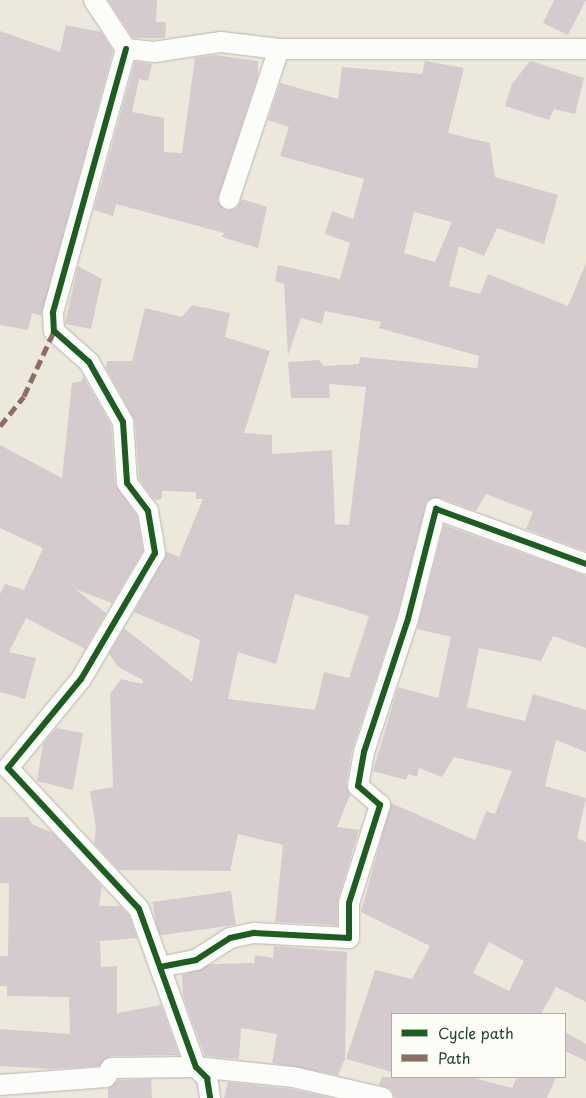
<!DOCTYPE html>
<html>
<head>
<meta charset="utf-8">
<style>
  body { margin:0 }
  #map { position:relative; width:586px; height:1098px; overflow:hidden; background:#ede8dc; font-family:"Playpen Sans",sans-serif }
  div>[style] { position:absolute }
  .building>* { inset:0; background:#d5cbcf; transform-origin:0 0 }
  .roads { filter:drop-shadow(0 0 1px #b7b7af) drop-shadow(0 0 1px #b7b7af) }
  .street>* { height:20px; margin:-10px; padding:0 10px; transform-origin:10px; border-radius:10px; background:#fcfcfa }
  .quiet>* { height:5px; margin-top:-2.5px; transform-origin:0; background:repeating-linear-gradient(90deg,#8d6e63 0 10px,transparent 0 15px) }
  .cycleway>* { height:6px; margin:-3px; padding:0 3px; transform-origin:3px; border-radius:3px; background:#1b5e20 }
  span { translate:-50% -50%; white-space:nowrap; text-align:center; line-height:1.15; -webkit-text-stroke:4.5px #fdfcf7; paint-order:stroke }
  .legend { position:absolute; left:391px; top:1013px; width:175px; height:65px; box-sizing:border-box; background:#fdfcf7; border:1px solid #a4b0a9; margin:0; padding:6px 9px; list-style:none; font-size:15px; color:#1f3d34 }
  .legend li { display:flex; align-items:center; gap:10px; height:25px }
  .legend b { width:25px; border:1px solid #a4b0a9 }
</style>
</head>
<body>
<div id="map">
  <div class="building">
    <div style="clip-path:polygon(108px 0,157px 0,156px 22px,166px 22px,165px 38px,133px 38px)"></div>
    <div style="clip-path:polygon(554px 0,586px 0,568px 35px,543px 23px)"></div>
    <div style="clip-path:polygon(66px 25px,101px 32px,113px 51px,41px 316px,32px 313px,28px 330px,0 325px,0 31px,60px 52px)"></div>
    <div style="clip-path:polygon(215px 55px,258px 61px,258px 76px,217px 201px,226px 210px,236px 208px,242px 199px,267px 207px,258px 248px,222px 237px,224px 233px,116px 204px,113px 216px,94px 210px,135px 62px,152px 64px,148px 81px,139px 79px,132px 112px,164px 118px,164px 152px,182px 153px,195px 58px)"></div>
    <div style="clip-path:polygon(evenodd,425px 61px,464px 68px,448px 133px,490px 143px,495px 177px,558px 195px,544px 244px,497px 228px,484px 256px,459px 246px,449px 286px,480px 294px,488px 274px,568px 306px,586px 263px,586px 551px,526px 529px,533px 512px,486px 494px,476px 511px,440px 498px,427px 501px,397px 616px,352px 750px,346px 784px,350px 795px,337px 827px,359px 830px,338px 899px,337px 925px,275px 922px,283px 845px,238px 834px,230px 871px,119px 870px,94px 843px,96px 829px,90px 791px,113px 787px,110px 694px,121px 679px,142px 684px,143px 680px,118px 667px,109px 654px,124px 628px,192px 682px,200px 640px,134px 612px,167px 552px,179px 557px,203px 499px,196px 499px,196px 492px,162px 491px,162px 499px,154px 500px,139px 479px,135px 421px,106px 368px,107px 361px,132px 361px,145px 308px,182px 317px,192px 305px,230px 313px,225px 337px,270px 351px,244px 433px,272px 435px,272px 454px,332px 450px,335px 524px,349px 525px,366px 387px,329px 384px,330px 398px,291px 398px,288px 362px,319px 360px,324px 366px,359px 364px,360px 357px,477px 368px,479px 356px,379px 328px,381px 322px,325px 311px,322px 324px,301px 318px,288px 355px,284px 284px,275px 281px,278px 265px,340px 279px,350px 243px,325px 234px,332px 211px,353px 219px,364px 179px,280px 156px,289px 127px,268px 120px,280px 83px,338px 99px,342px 67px,422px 74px,425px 61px,414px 212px,452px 222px,435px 262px,404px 253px,414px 212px,425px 61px,295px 594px,369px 616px,349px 678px,324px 672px,315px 710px,228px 699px,238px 652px,276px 664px,295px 594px)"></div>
    <div style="clip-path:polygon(530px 61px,584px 78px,575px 114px,554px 109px,549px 120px,505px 106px,512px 84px)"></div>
    <div style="clip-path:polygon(78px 266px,102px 279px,91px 329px,65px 324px)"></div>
    <div style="clip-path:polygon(83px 376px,111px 425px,115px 484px,137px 516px,143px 551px,112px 603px,75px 589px,106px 613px,85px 649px,26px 618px,9px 652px,36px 658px,25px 699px,0 692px,0 594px,5px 584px,24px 590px,43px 548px,0 528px,0 445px,62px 478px,72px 383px,82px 381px)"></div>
    <div style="clip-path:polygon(evenodd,444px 525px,586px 576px,586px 648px,553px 636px,541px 661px,479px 648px,467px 707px,525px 721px,533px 694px,586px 710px,586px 752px,556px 740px,545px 786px,586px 798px,577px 838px,586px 842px,586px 1002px,556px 987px,541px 1014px,392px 1014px,392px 1072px,346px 1059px,375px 970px,412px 979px,430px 946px,361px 912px,391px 803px,475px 840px,486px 811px,495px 814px,512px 771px,454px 757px,442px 777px,419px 768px,417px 777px,408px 774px,406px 780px,373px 771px,398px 687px,438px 698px,451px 637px,417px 629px,444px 525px,489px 942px,524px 961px,509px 991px,473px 973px,489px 942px)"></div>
    <div style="clip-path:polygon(56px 728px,83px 733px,73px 790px,37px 781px,43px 744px)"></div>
    <div style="clip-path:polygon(0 817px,28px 817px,32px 824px,53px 833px,102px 886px,99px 906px,120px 906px,129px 915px,137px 938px,100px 941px,101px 967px,117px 966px,117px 1013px,161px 1005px,179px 1055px,111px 1056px,99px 1066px,50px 1069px,0 1066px,0 1029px,70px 1034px,69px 997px,7px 996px,7px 986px,0 986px,0 956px,8px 956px,9px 883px,0 883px)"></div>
    <div style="left:231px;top:891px;width:34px;height:79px;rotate:82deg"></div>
    <div style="clip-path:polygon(274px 946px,347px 952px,345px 1059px,338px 1075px,272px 1063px,277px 1034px,241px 1028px,239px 1059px,205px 1056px,183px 996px,182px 975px,212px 964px,254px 963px,255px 955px,273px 958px)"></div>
    <div style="clip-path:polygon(565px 1032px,586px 1044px,586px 1061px,565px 1051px)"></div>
    <div style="clip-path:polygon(382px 1077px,471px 1077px,512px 1088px,517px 1077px,556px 1077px,547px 1098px,395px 1098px,391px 1089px,379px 1085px)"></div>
    <div style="clip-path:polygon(151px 1079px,152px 1098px,108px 1098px,108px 1089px,118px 1080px)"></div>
    <div style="clip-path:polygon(228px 1082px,291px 1089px,331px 1098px,224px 1098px)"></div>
  </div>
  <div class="roads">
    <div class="street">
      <div style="left:94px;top:0;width:59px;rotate:56.9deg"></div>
      <div style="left:126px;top:49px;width:28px;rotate:6deg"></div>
      <div style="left:154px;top:52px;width:68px;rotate:-8.5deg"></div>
      <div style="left:221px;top:42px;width:58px;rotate:6.9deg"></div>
      <div style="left:279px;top:49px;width:307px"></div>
      <div style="left:126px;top:49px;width:274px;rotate:105.5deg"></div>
      <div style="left:53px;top:313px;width:18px;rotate:87deg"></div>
      <div style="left:54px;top:331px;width:47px;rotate:41.5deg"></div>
      <div style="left:89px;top:362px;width:69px;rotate:60.5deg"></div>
      <div style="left:123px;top:422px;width:61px;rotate:86.2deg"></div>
      <div style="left:127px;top:483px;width:35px;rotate:53deg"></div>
      <div style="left:148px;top:511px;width:43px;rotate:80.5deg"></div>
      <div style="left:155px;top:553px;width:146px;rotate:120.4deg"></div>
      <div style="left:81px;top:679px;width:115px;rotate:129.4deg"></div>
      <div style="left:8px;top:768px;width:192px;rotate:47.1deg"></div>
      <div style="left:139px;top:909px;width:168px;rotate:70.2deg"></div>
      <div style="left:196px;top:1067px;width:16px;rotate:45deg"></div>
      <div style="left:207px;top:1078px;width:20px;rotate:81deg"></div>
      <div style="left:229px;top:199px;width:158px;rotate:-71.6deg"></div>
      <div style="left:160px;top:967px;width:37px;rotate:-11deg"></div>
      <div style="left:196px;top:960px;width:40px;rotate:-32.9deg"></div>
      <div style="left:230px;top:938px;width:25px;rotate:-12deg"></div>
      <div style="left:254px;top:933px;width:95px;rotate:3deg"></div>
      <div style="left:349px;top:938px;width:35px;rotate:-90deg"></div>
      <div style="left:349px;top:903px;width:103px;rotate:-72.4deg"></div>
      <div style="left:380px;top:805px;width:29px;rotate:-139deg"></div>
      <div style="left:358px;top:786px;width:35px;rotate:-80deg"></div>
      <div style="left:364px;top:752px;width:140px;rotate:-71.7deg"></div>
      <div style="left:408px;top:619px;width:114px;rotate:-75.7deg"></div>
      <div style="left:436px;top:509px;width:160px;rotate:20.1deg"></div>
      <div style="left:0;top:1085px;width:106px;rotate:-4.3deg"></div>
      <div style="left:106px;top:1077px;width:10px;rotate:-61deg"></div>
      <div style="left:111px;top:1068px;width:85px;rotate:-0.7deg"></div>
      <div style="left:196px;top:1067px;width:98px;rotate:5.9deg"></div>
      <div style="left:293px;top:1077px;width:92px;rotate:13.1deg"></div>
    </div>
  </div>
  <div class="quiet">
    <div style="left:0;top:426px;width:38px;rotate:-51deg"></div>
    <div style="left:24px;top:396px;width:72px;rotate:-65.2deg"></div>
  </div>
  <div class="cycleway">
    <div style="left:126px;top:49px;width:274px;rotate:105.5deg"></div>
    <div style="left:53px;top:313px;width:18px;rotate:87deg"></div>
    <div style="left:54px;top:331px;width:47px;rotate:41.5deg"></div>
    <div style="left:89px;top:362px;width:69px;rotate:60.5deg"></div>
    <div style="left:123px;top:422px;width:61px;rotate:86.2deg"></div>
    <div style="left:127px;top:483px;width:35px;rotate:53deg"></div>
    <div style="left:148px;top:511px;width:43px;rotate:80.5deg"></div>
    <div style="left:155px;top:553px;width:146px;rotate:120.4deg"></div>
    <div style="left:81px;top:679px;width:115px;rotate:129.4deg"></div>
    <div style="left:8px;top:768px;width:192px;rotate:47.1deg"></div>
    <div style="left:139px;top:909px;width:168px;rotate:70.2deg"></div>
    <div style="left:196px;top:1067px;width:16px;rotate:45deg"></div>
    <div style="left:207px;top:1078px;width:20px;rotate:81deg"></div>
    <div style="left:160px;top:967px;width:37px;rotate:-11deg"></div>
    <div style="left:196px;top:960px;width:40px;rotate:-32.9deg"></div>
    <div style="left:230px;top:938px;width:25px;rotate:-12deg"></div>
    <div style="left:254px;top:933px;width:95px;rotate:3deg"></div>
    <div style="left:349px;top:938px;width:35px;rotate:-90deg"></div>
    <div style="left:349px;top:903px;width:103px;rotate:-72.4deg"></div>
    <div style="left:380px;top:805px;width:29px;rotate:-139deg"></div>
    <div style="left:358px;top:786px;width:35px;rotate:-80deg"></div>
    <div style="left:364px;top:752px;width:140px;rotate:-71.7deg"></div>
    <div style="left:408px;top:619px;width:114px;rotate:-75.7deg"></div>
    <div style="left:436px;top:509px;width:160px;rotate:20.1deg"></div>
  </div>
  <ul class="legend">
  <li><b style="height:6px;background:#1b5e20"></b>Cycle path</li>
  <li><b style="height:6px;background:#8d6e63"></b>Path</li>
  </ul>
</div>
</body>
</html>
